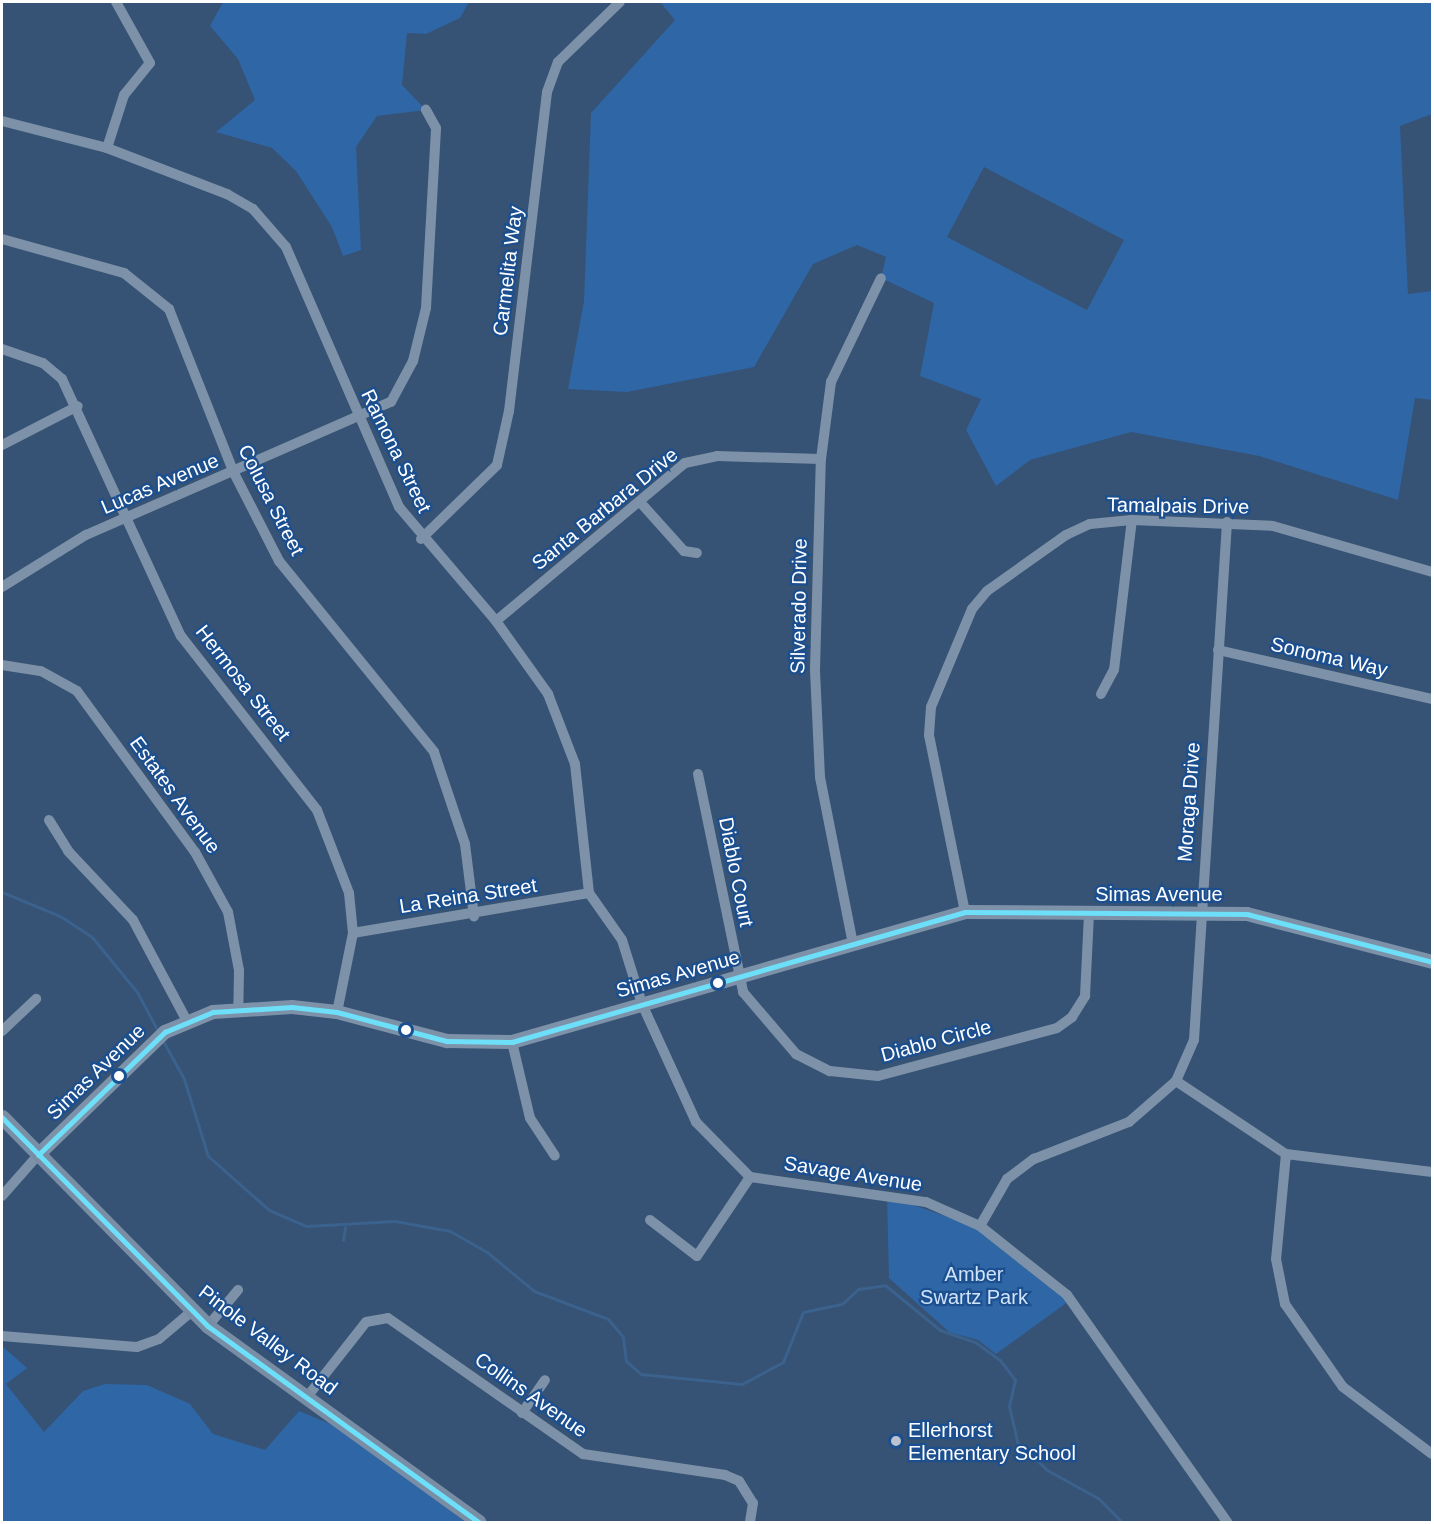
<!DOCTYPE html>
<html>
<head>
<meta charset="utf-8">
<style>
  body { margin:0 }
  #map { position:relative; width:1434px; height:1524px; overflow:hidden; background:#365274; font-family:Arial,sans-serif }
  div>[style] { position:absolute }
  .green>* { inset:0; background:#2f66a5 }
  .stream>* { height:3px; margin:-1.5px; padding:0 1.5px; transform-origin:1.5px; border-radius:1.5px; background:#3b618d }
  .minor>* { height:10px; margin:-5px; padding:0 5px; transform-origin:5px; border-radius:5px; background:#7d92a8 }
  .tertiary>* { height:14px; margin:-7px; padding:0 7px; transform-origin:7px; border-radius:7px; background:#7d92a8 }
  .secondary>* { height:15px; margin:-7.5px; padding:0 7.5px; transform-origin:7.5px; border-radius:7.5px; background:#798da4 }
  .bus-1>* { height:4.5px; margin:-2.25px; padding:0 2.25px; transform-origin:2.25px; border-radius:2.25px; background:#6ddff8 }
  .dots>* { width:16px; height:16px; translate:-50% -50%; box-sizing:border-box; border:3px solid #1b4f8f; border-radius:50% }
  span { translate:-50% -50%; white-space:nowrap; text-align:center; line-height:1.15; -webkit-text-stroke:4.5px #1b4f8f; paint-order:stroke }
  .street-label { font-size:20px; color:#fff }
  .park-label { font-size:20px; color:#cfe3fa }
  .poi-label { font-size:20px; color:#fff }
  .left { translate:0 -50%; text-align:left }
  .frame { position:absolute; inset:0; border:3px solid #fff; pointer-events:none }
</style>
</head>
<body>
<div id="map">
  <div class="green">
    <div style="clip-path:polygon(223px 2px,469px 2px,460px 18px,426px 34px,407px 33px,402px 85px,426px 110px,377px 116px,356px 147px,361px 250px,343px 256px,332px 227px,296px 171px,272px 148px,216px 132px,255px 100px,238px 59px,210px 26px)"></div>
    <div style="clip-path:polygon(evenodd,660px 2px,1432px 2px,1432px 114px,1400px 126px,1408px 294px,1432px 291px,1432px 400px,1415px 398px,1398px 500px,1259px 456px,1131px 432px,1030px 460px,996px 486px,966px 430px,981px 399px,920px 376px,934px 303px,881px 278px,886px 257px,857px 245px,813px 264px,754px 367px,627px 392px,568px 389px,584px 301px,591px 113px,675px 20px,660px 2px,984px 167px,1124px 240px,1087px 310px,947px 237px,984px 167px)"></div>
    <div style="clip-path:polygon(887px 1196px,977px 1227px,1069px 1301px,996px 1354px,978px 1340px,949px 1332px,889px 1278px)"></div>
    <div style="clip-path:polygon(2px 1346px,27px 1368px,6px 1384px,44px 1432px,83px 1391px,105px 1384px,147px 1385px,190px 1404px,213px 1434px,265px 1450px,299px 1411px,340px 1428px,465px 1522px,2px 1522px)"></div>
  </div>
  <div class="stream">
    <div style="left:2px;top:892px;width:63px;rotate:22.5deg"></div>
    <div style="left:60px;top:916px;width:38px;rotate:33deg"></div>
    <div style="left:92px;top:937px;width:71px;rotate:50.7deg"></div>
    <div style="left:137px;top:992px;width:47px;rotate:61.8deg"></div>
    <div style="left:162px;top:1039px;width:46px;rotate:61.2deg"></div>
    <div style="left:184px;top:1079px;width:81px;rotate:72.7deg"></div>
    <div style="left:208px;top:1156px;width:81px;rotate:41.5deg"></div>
    <div style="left:269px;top:1210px;width:40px;rotate:23.4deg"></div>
    <div style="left:306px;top:1226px;width:89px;rotate:-3.2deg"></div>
    <div style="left:395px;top:1221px;width:56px;rotate:10.3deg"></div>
    <div style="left:450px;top:1231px;width:43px;rotate:29.6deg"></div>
    <div style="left:487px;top:1252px;width:61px;rotate:39.7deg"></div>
    <div style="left:534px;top:1291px;width:79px;rotate:20.7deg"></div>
    <div style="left:608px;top:1319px;width:23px;rotate:50deg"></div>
    <div style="left:623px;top:1337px;width:24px;rotate:83deg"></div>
    <div style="left:626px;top:1361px;width:20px;rotate:41deg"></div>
    <div style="left:641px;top:1374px;width:101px;rotate:5.7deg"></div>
    <div style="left:742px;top:1384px;width:47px;rotate:-28.2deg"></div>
    <div style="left:783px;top:1362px;width:54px;rotate:-68.2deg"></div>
    <div style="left:803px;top:1312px;width:40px;rotate:-12deg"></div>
    <div style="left:842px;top:1304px;width:22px;rotate:-43deg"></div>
    <div style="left:858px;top:1289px;width:27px;rotate:-8deg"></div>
    <div style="left:885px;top:1285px;width:71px;rotate:39.3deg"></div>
    <div style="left:940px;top:1330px;width:37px;rotate:19deg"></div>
    <div style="left:975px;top:1342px;width:31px;rotate:36deg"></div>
    <div style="left:1000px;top:1360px;width:25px;rotate:53deg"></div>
    <div style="left:1015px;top:1380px;width:27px;rotate:103deg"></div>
    <div style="left:1009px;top:1406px;width:37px;rotate:77deg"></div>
    <div style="left:1017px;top:1442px;width:41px;rotate:43deg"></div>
    <div style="left:1047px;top:1470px;width:58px;rotate:28.8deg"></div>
    <div style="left:1098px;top:1498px;width:34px;rotate:45deg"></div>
    <div style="left:343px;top:1240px;width:13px;rotate:-81deg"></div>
  </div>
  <div class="minor">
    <div style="left:2px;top:121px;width:108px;rotate:14.4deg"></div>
    <div style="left:107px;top:148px;width:129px;rotate:21deg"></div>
    <div style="left:227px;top:194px;width:30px;rotate:30deg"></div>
    <div style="left:253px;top:209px;width:50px;rotate:49deg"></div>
    <div style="left:286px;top:247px;width:283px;rotate:66.5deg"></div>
    <div style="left:399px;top:507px;width:150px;rotate:49.6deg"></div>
    <div style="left:496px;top:621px;width:90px;rotate:54.5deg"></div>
    <div style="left:548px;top:694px;width:75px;rotate:68.9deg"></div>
    <div style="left:575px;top:764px;width:130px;rotate:83.8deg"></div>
    <div style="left:589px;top:893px;width:57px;rotate:54.9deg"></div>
    <div style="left:622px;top:940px;width:67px;rotate:72.6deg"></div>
    <div style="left:642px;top:1004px;width:130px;rotate:65.4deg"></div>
    <div style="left:696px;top:1122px;width:77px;rotate:45.5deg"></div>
    <div style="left:750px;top:1177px;width:178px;rotate:8.1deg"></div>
    <div style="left:926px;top:1202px;width:59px;rotate:24deg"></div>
    <div style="left:980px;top:1226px;width:111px;rotate:38.4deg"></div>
    <div style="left:1067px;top:1295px;width:278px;rotate:54.8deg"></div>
    <div style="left:107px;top:148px;width:56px;rotate:-72.2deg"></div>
    <div style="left:124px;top:95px;width:41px;rotate:-50.9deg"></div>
    <div style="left:150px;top:63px;width:70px;rotate:-119.1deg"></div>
    <div style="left:2px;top:239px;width:127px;rotate:15.6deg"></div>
    <div style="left:124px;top:273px;width:58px;rotate:38.7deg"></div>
    <div style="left:169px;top:309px;width:176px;rotate:68.4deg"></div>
    <div style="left:234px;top:473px;width:99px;rotate:62.9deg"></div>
    <div style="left:279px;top:561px;width:246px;rotate:50.9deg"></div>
    <div style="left:434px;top:752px;width:97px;rotate:71.4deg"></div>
    <div style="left:465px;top:844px;width:73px;rotate:82.9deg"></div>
    <div style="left:2px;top:349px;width:43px;rotate:18.9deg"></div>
    <div style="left:43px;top:363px;width:25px;rotate:40deg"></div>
    <div style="left:62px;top:379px;width:283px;rotate:65.2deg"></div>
    <div style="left:181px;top:636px;width:221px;rotate:52deg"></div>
    <div style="left:317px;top:810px;width:89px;rotate:68.9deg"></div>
    <div style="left:349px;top:893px;width:40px;rotate:84.3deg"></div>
    <div style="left:353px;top:933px;width:81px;rotate:101.4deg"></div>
    <div style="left:2px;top:445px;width:85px;rotate:-27.2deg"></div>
    <div style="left:640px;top:502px;width:66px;rotate:48.1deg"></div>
    <div style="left:684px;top:551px;width:13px;rotate:9deg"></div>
    <div style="left:421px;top:539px;width:106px;rotate:-44.2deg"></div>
    <div style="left:497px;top:465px;width:55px;rotate:-77.5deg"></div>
    <div style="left:509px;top:411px;width:321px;rotate:-83.2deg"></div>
    <div style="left:547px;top:92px;width:32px;rotate:-70deg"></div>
    <div style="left:558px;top:62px;width:86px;rotate:-44.1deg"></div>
    <div style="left:2px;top:587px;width:99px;rotate:-31.8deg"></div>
    <div style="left:86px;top:535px;width:333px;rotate:-23.6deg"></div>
    <div style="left:391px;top:402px;width:47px;rotate:-61.8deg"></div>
    <div style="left:413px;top:361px;width:55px;rotate:-76.2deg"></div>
    <div style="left:426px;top:308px;width:180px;rotate:-86.8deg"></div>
    <div style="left:436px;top:128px;width:21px;rotate:-119deg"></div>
    <div style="left:496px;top:621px;width:246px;rotate:-39.9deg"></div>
    <div style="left:685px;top:463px;width:33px;rotate:-12deg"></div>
    <div style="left:717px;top:456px;width:104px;rotate:1.7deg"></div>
    <div style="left:1218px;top:650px;width:220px;rotate:12.9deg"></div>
    <div style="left:2px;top:665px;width:39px;rotate:9deg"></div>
    <div style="left:41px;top:671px;width:41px;rotate:29.1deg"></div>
    <div style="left:77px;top:691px;width:200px;rotate:53.8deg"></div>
    <div style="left:195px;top:852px;width:68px;rotate:61.2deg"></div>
    <div style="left:228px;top:912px;width:59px;rotate:79.3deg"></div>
    <div style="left:239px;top:970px;width:39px;rotate:91deg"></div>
    <div style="left:1101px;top:694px;width:27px;rotate:-62deg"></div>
    <div style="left:1114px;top:670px;width:151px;rotate:-83.2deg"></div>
    <div style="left:698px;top:774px;width:223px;rotate:78.3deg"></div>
    <div style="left:743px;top:992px;width:82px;rotate:49.5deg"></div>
    <div style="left:796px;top:1054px;width:38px;rotate:27deg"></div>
    <div style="left:830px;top:1071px;width:48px;rotate:5.9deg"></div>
    <div style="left:878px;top:1076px;width:185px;rotate:-15deg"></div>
    <div style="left:1057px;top:1028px;width:19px;rotate:-36deg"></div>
    <div style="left:1072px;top:1017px;width:25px;rotate:-58deg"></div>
    <div style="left:1085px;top:996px;width:83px;rotate:-87.2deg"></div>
    <div style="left:49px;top:820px;width:36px;rotate:58deg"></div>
    <div style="left:68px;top:851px;width:95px;rotate:46.7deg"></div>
    <div style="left:133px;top:920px;width:115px;rotate:61.9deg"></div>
    <div style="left:965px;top:912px;width:181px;rotate:-101.5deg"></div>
    <div style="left:929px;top:735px;width:28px;rotate:-86deg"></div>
    <div style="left:931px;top:707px;width:106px;rotate:-67.3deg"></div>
    <div style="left:972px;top:609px;width:23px;rotate:-50deg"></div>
    <div style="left:987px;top:591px;width:97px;rotate:-35.3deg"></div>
    <div style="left:1066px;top:535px;width:26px;rotate:-25deg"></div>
    <div style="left:1090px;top:524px;width:42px;rotate:-5.4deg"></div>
    <div style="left:1132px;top:520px;width:141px;rotate:2.4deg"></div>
    <div style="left:1273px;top:526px;width:166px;rotate:16.1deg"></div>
    <div style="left:353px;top:933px;width:239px;rotate:-9.6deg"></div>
    <div style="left:853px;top:944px;width:170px;rotate:-101.2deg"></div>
    <div style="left:820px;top:777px;width:108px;rotate:-92.7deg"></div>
    <div style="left:815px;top:669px;width:210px;rotate:-88.4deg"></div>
    <div style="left:821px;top:459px;width:78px;rotate:-82.6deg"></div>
    <div style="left:831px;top:382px;width:115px;rotate:-64.3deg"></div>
    <div style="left:2px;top:1031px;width:47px;rotate:-43.3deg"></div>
    <div style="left:512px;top:1042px;width:78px;rotate:76.7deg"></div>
    <div style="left:530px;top:1118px;width:45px;rotate:56.7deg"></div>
    <div style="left:1176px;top:1081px;width:132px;rotate:33.6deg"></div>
    <div style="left:1286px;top:1154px;width:147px;rotate:7deg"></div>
    <div style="left:1286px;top:1154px;width:105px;rotate:95.4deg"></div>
    <div style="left:1276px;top:1259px;width:46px;rotate:78.7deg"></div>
    <div style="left:1285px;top:1304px;width:101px;rotate:55.1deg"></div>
    <div style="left:1343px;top:1387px;width:111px;rotate:37deg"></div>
    <div style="left:2px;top:1196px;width:55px;rotate:-48.7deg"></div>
    <div style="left:650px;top:1220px;width:59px;rotate:37.5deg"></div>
    <div style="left:697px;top:1256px;width:95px;rotate:-56.1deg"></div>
    <div style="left:980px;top:1226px;width:54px;rotate:-60.1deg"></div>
    <div style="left:1007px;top:1179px;width:34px;rotate:-37deg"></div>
    <div style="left:1034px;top:1159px;width:102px;rotate:-21.3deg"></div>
    <div style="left:1129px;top:1122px;width:62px;rotate:-41.1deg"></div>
    <div style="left:1176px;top:1081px;width:45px;rotate:-66.3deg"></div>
    <div style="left:1194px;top:1040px;width:519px;rotate:-86.35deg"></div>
    <div style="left:208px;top:1326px;width:47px;rotate:-50.2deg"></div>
    <div style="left:2px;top:1336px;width:135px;rotate:4.7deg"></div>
    <div style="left:137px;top:1347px;width:23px;rotate:-20deg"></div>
    <div style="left:159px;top:1339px;width:42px;rotate:-40.2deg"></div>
    <div style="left:307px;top:1397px;width:95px;rotate:-51.8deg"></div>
    <div style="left:366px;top:1322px;width:22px;rotate:-10deg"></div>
    <div style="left:388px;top:1318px;width:238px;rotate:34.9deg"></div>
    <div style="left:583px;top:1454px;width:144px;rotate:8.4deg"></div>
    <div style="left:725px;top:1475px;width:15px;rotate:23deg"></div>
    <div style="left:739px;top:1481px;width:26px;rotate:58deg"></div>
    <div style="left:753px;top:1503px;width:19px;rotate:99deg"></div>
    <div style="left:522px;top:1413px;width:40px;rotate:-55.1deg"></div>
  </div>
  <div class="tertiary">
    <div style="left:38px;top:1155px;width:177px;rotate:-44.1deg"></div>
    <div style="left:165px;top:1032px;width:52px;rotate:-22.6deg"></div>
    <div style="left:213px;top:1012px;width:79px;rotate:-3.6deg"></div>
    <div style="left:292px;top:1007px;width:45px;rotate:6.3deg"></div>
    <div style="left:337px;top:1012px;width:114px;rotate:14.8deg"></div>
    <div style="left:447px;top:1041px;width:65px;rotate:0.9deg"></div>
    <div style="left:512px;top:1042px;width:471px;rotate:-16deg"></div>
    <div style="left:965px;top:912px;width:282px;rotate:0.4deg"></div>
    <div style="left:1247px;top:914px;width:191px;rotate:14.5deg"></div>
  </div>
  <div class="secondary">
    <div style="left:2px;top:1117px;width:293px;rotate:45.4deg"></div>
    <div style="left:208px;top:1326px;width:334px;rotate:35.9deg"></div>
  </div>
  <div class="bus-1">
    <div style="left:2px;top:1117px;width:293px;rotate:45.4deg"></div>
    <div style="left:208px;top:1326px;width:334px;rotate:35.9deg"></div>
    <div style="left:38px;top:1155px;width:177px;rotate:-44.1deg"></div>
    <div style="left:165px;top:1032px;width:52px;rotate:-22.6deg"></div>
    <div style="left:213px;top:1012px;width:79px;rotate:-3.6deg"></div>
    <div style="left:292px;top:1007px;width:45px;rotate:6.3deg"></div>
    <div style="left:337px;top:1012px;width:114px;rotate:14.8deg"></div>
    <div style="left:447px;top:1041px;width:65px;rotate:0.9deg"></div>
    <div style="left:512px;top:1042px;width:471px;rotate:-16deg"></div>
    <div style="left:965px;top:912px;width:282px;rotate:0.4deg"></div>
    <div style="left:1247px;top:914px;width:191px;rotate:14.5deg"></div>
  </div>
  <div class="dots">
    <div style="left:718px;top:983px;background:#fff"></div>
    <div style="left:406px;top:1030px;background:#fff"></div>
    <div style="left:119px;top:1076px;background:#fff"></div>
    <div style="left:896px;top:1441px;background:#b9c2ce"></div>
  </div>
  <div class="street-label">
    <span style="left:508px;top:271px;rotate:-83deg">Carmelita Way</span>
    <span style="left:396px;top:451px;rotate:64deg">Ramona Street</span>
    <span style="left:160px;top:484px;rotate:-23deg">Lucas Avenue</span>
    <span style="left:271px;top:500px;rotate:63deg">Colusa Street</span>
    <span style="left:1178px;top:506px;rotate:1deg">Tamalpais Drive</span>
    <span style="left:605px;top:509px;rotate:-39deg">Santa Barbara Drive</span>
    <span style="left:799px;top:606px;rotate:-89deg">Silverado Drive</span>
    <span style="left:1329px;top:657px;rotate:13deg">Sonoma Way</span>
    <span style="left:243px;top:683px;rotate:52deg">Hermosa Street</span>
    <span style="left:175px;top:795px;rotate:54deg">Estates Avenue</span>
    <span style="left:1189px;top:802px;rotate:-86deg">Moraga Drive</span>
    <span style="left:736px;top:872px;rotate:79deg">Diablo Court</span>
    <span style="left:1159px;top:894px">Simas Avenue</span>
    <span style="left:468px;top:896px;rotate:-9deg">La Reina Street</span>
    <span style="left:678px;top:974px;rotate:-16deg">Simas Avenue</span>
    <span style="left:936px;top:1041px;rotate:-15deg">Diablo Circle</span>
    <span style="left:96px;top:1072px;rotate:-44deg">Simas Avenue</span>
    <span style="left:853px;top:1174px;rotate:9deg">Savage Avenue</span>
    <span style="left:268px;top:1340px;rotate:37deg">Pinole Valley Road</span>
    <span style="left:531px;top:1395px;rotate:35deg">Collins Avenue</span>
  </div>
  <div class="park-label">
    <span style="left:974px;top:1286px">Amber<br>Swartz Park</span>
  </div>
  <div class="poi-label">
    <span class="left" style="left:908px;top:1442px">Ellerhorst<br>Elementary School</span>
  </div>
  <div class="frame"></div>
</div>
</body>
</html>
